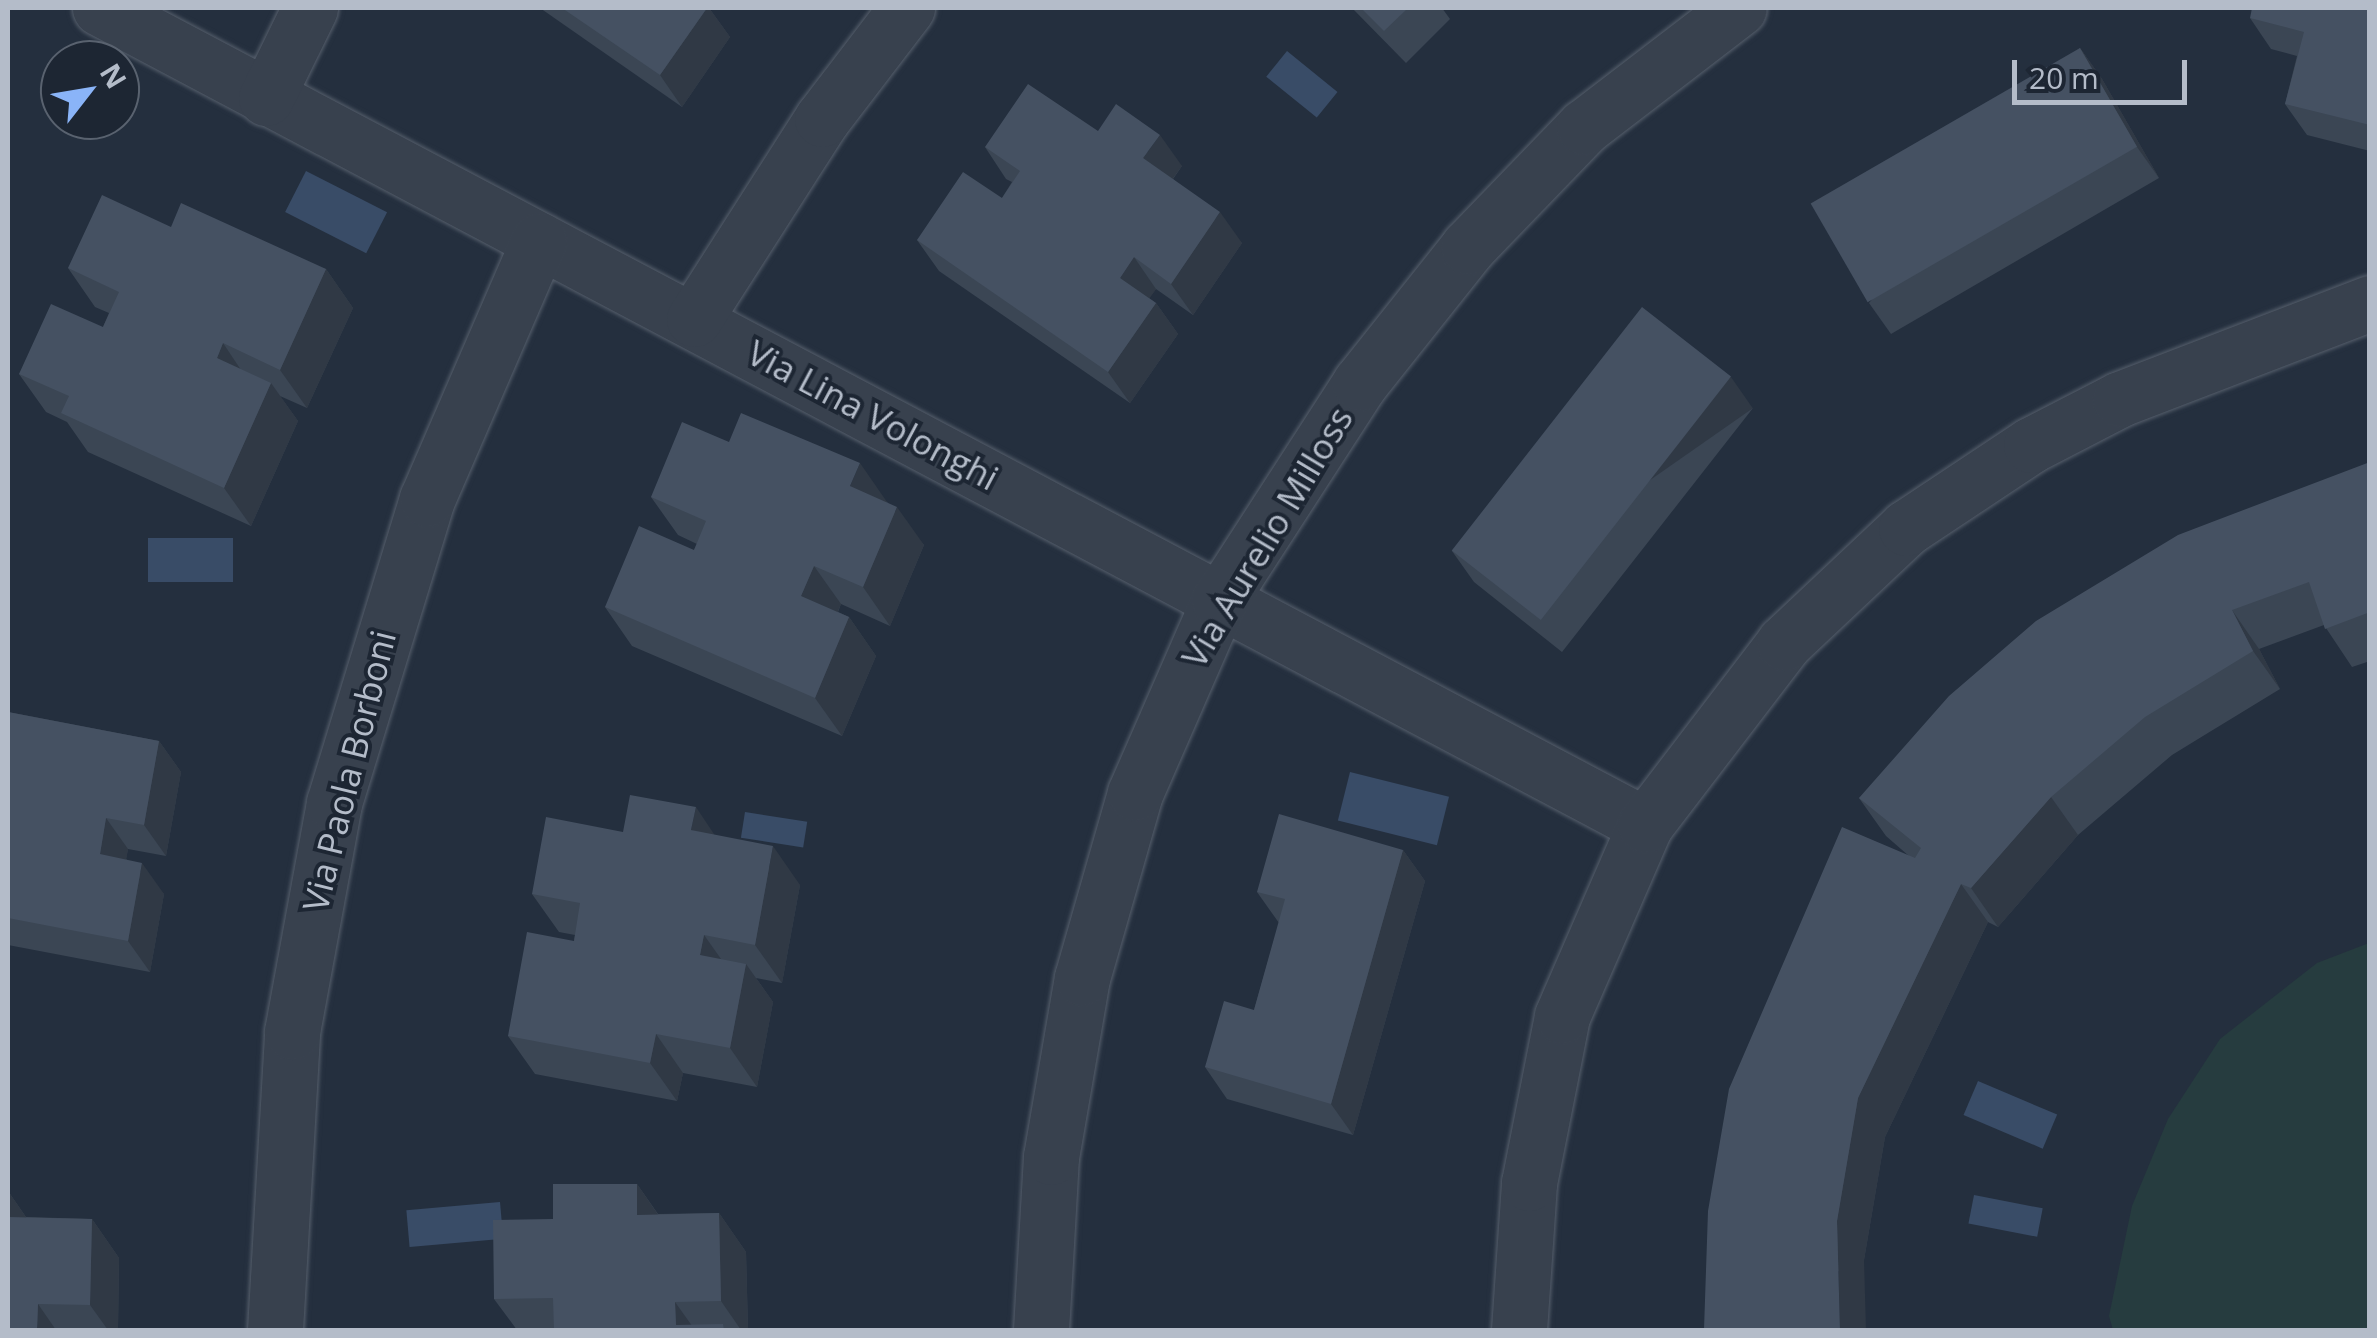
<!DOCTYPE html>
<html>
<head>
<meta charset="utf-8">
<style>
  body { margin:0 }
  #map { position:relative; width:2377px; height:1338px; overflow:hidden; background:#242f3e; font-family:"Open Sans",sans-serif }
  div>[style] { position:absolute }
  .green>* { inset:0; background:#263c3f }
  .water>* { inset:0; background:#394c67; transform-origin:0 0 }
  .roads { filter:drop-shadow(0 0 2px #565f6c) drop-shadow(0 0 2px #565f6c) }
  .minor>* { height:55px; margin:-27.5px; padding:0 27.5px; transform-origin:27.5px; border-radius:27.5px; background:#38414e }
  .wall>* { inset:0; background:#3b4654 }
  .shaded-wall>* { inset:0; background:#303945; transform-origin:0 0 }
  .building>* { inset:0; background:#455162; transform-origin:0 0 }
  span { translate:-50% -50%; white-space:nowrap; text-align:center; line-height:1.15; -webkit-text-stroke:8px #1d2633; paint-order:stroke }
  .street-label { font-size:35px; color:#b4bcc9 }
  .frame { position:absolute; inset:0; border:10px solid #b4bcc9; pointer-events:none }
  .north { position:absolute; left:40px; top:40px; width:100px; height:100px; box-sizing:border-box; background:#1d2633; border:2px solid #59626f; border-radius:50%; rotate:59deg; font-size:28px; font-weight:700; line-height:40px; text-align:center; color:#b4bcc9 }
  .north::after { content:''; display:block; margin:auto; width:35px; height:45px; background:#8ab4f8; clip-path:polygon(50% 0,100% 100%,50% 72%,0 100%) }
  .scale { position:absolute; left:2012px; top:60px; width:175px; height:45px; box-sizing:border-box; border:5px solid #b4bcc9; border-top:0; padding-left:12px; font-size:30px; line-height:35px; white-space:nowrap; color:#b4bcc9; -webkit-text-stroke:8px #1d2633; paint-order:stroke }
</style>
</head>
<body>
<div id="map">
  <div class="green">
    <div style="clip-path:polygon(2369px 943px,2369px 1330px,2113px 1330px,2109px 1316px,2132px 1206px,2168px 1119px,2220px 1039px,2317px 963px)"></div>
  </div>
  <div class="water">
    <div style="left:1287px;top:51px;width:65px;height:33px;rotate:39deg"></div>
    <div style="left:306px;top:171px;width:91px;height:46px;rotate:27deg"></div>
    <div style="left:233px;top:538px;width:44px;height:85px;rotate:90deg"></div>
    <div style="left:1350px;top:772px;width:102px;height:50px;rotate:14deg"></div>
    <div style="left:745px;top:812px;width:63px;height:26px;rotate:9deg"></div>
    <div style="left:1978px;top:1081px;width:86px;height:37px;rotate:23deg"></div>
    <div style="left:1974px;top:1195px;width:70px;height:29px;rotate:11deg"></div>
    <div style="left:500px;top:1202px;width:37px;height:94px;rotate:85deg"></div>
  </div>
  <div class="roads">
    <div class="minor">
      <div style="left:100px;top:8px;width:1748px;rotate:27.87deg"></div>
      <div style="left:266px;top:98px;width:100px;rotate:-63.9deg"></div>
      <div style="left:694px;top:319px;width:237px;rotate:-57.4deg"></div>
      <div style="left:822px;top:119px;width:140px;rotate:-52.6deg"></div>
      <div style="left:275px;top:1330px;width:298px;rotate:-86.7deg"></div>
      <div style="left:292px;top:1032px;width:233px;rotate:-79.6deg"></div>
      <div style="left:334px;top:803px;width:318px;rotate:-73deg"></div>
      <div style="left:427px;top:499px;width:282px;rotate:-66.6deg"></div>
      <div style="left:1041px;top:1330px;width:173px;rotate:-86.7deg"></div>
      <div style="left:1051px;top:1157px;width:182px;rotate:-80.2deg"></div>
      <div style="left:1082px;top:978px;width:192px;rotate:-74deg"></div>
      <div style="left:1135px;top:793px;width:210px;rotate:-66.4deg"></div>
      <div style="left:1219px;top:601px;width:260px;rotate:-57.1deg"></div>
      <div style="left:1360px;top:383px;width:174px;rotate:-51.5deg"></div>
      <div style="left:1468px;top:247px;width:167px;rotate:-46deg"></div>
      <div style="left:1584px;top:127px;width:195px;rotate:-37.5deg"></div>
      <div style="left:1519px;top:1330px;width:147px;rotate:-86.1deg"></div>
      <div style="left:1529px;top:1183px;width:170px;rotate:-78.8deg"></div>
      <div style="left:1562px;top:1016px;width:208px;rotate:-66.5deg"></div>
      <div style="left:1645px;top:825px;width:229px;rotate:-52.6deg"></div>
      <div style="left:1784px;top:643px;width:168px;rotate:-43.3deg"></div>
      <div style="left:1906px;top:528px;width:150px;rotate:-33.6deg"></div>
      <div style="left:2031px;top:445px;width:100px;rotate:-27.3deg"></div>
      <div style="left:2120px;top:399px;width:268px;rotate:-21deg"></div>
    </div>
  </div>
  <div class="wall">
    <div style="clip-path:polygon(540px 8px,709px 8px,730px 37px,682px 107px)"></div>
    <div style="clip-path:polygon(1352px 8px,1442px 8px,1450px 19px,1406px 63px)"></div>
    <div style="clip-path:polygon(2370px 8px,2370px 151px,2307px 135px,2285px 104px,2297px 56px,2271px 49px,2250px 18px)"></div>
    <div style="clip-path:polygon(2080px 48px,2102px 79px,2159px 178px,1891px 334px,1869px 303px)"></div>
    <div style="clip-path:polygon(1098px 131px,1182px 166px,1173px 179px,1242px 243px,1193px 315px,1156px 289px,1149px 298px,1156px 303px,1178px 334px,1130px 403px,939px 271px,917px 240px,1002px 198px,1012px 182px,1006px 179px,985px 147px)"></div>
    <div style="clip-path:polygon(171px 227px,326px 269px,353px 308px,307px 408px,280px 396px,298px 421px,251px 526px,88px 452px,67px 422px,46px 412px,19px 374px,103px 327px,109px 313px,95px 307px,68px 268px)"></div>
    <div style="clip-path:polygon(1753px 408px,1562px 652px,1474px 582px,1452px 551px)"></div>
    <div style="clip-path:polygon(729px 442px,887px 502px,924px 545px,890px 626px,841px 604px,838px 612px,849px 617px,876px 656px,842px 736px,632px 646px,605px 607px,694px 550px,697px 544px,678px 535px,651px 497px)"></div>
    <div style="clip-path:polygon(2370px 462px,2370px 661px,2352px 667px,2324px 625px,2259px 649px,2280px 689px,2172px 755px,2078px 835px,1998px 927px,1988px 922px,1885px 1137px,1864px 1260px,1704px 1330px,1909px 856px,1886px 836px,1859px 798px)"></div>
    <div style="clip-path:polygon(8px 712px,159px 741px,181px 772px,166px 856px,128px 849px,126px 859px,164px 894px,150px 972px,8px 945px)"></div>
    <div style="clip-path:polygon(623px 832px,715px 835px,800px 885px,782px 983px,756px 978px,773px 1002px,757px 1087px,683px 1073px,677px 1101px,535px 1074px,508px 1036px,574px 941px,575px 935px,559px 932px,532px 894px)"></div>
    <div style="clip-path:polygon(1403px 850px,1425px 881px,1353px 1135px,1227px 1099px,1205px 1067px,1254px 1010px,1279px 923px,1257px 892px)"></div>
    <div style="clip-path:polygon(637px 1184px,658px 1214px,719px 1213px,746px 1252px,748px 1330px,517px 1330px,494px 1299px,553px 1219px)"></div>
    <div style="clip-path:polygon(8px 1191px,26px 1217px,92px 1219px,119px 1258px,118px 1330px,8px 1330px)"></div>
  </div>
  <div class="shaded-wall">
    <div style="clip-path:polygon(707px 8px,709px 8px,730px 37px,682px 107px,660px 75px)"></div>
    <div style="clip-path:polygon(2080px 48px,2102px 79px,2159px 178px,2137px 147px)"></div>
    <div style="clip-path:polygon(1160px 135px,1182px 166px,1165px 189px,1143px 158px)"></div>
    <div style="clip-path:polygon(1220px 212px,1242px 243px,1193px 315px,1171px 284px)"></div>
    <div style="clip-path:polygon(1134px 257px,1156px 289px,1142px 309px,1120px 278px)"></div>
    <div style="clip-path:polygon(326px 269px,353px 308px,307px 408px,280px 370px)"></div>
    <div style="clip-path:polygon(1156px 303px,1178px 334px,1130px 403px,1108px 372px)"></div>
    <div style="clip-path:polygon(223px 343px,249px 382px,217px 358px)"></div>
    <div style="left:1731px;top:377px;width:38px;height:309px;rotate:55deg"></div>
    <div style="clip-path:polygon(271px 383px,298px 421px,251px 526px,224px 488px)"></div>
    <div style="clip-path:polygon(860px 463px,887px 502px,877px 525px,850px 486px)"></div>
    <div style="clip-path:polygon(897px 507px,924px 545px,890px 626px,863px 587px)"></div>
    <div style="clip-path:polygon(814px 566px,841px 604px,828px 634px,801px 596px)"></div>
    <div style="clip-path:polygon(2232px 610px,2259px 649px,2280px 689px,2253px 651px)"></div>
    <div style="clip-path:polygon(849px 617px,876px 656px,842px 736px,815px 698px)"></div>
    <div style="clip-path:polygon(159px 741px,181px 772px,166px 856px,144px 825px)"></div>
    <div style="clip-path:polygon(2051px 797px,2078px 835px,1998px 927px,1971px 888px)"></div>
    <div style="clip-path:polygon(696px 807px,722px 846px,691px 830px)"></div>
    <div style="clip-path:polygon(106px 818px,128px 849px,122px 885px,100px 854px)"></div>
    <div style="clip-path:polygon(773px 846px,800px 885px,782px 983px,755px 945px)"></div>
    <div style="clip-path:polygon(1403px 850px,1425px 881px,1353px 1135px,1331px 1104px)"></div>
    <div style="clip-path:polygon(142px 863px,164px 894px,150px 972px,128px 941px)"></div>
    <div style="clip-path:polygon(1961px 884px,1988px 922px,1885px 1137px,1864px 1260px,1866px 1330px,1840px 1330px,1837px 1221px,1858px 1098px)"></div>
    <div style="clip-path:polygon(704px 935px,731px 973px,700px 955px)"></div>
    <div style="clip-path:polygon(746px 964px,773px 1002px,757px 1087px,730px 1048px)"></div>
    <div style="clip-path:polygon(656px 1034px,683px 1073px,677px 1101px,650px 1063px)"></div>
    <div style="clip-path:polygon(637px 1184px,663px 1222px,637px 1215px)"></div>
    <div style="clip-path:polygon(8px 1191px,32px 1226px,8px 1221px)"></div>
    <div style="clip-path:polygon(719px 1213px,746px 1252px,748px 1330px,741px 1330px,721px 1301px)"></div>
    <div style="clip-path:polygon(92px 1219px,119px 1258px,118px 1330px,108px 1330px,90px 1305px)"></div>
    <div style="clip-path:polygon(675px 1302px,695px 1330px,676px 1325px)"></div>
    <div style="clip-path:polygon(38px 1304px,56px 1330px,37px 1330px)"></div>
  </div>
  <div class="building">
    <div style="clip-path:polygon(562px 8px,707px 8px,660px 75px)"></div>
    <div style="clip-path:polygon(1361px 8px,1408px 8px,1384px 31px)"></div>
    <div style="clip-path:polygon(2252px 8px,2370px 8px,2370px 125px,2285px 104px,2304px 32px,2250px 18px)"></div>
    <div style="left:2080px;top:48px;width:114px;height:311px;rotate:60deg"></div>
    <div style="clip-path:polygon(1028px 84px,1098px 131px,1116px 104px,1160px 135px,1143px 158px,1220px 212px,1171px 284px,1134px 257px,1120px 278px,1156px 303px,1108px 372px,917px 240px,963px 172px,1002px 198px,1020px 171px,985px 147px)"></div>
    <div style="clip-path:polygon(102px 195px,171px 227px,181px 203px,326px 269px,280px 370px,223px 343px,217px 358px,271px 383px,224px 488px,61px 413px,69px 396px,19px 374px,51px 304px,103px 327px,119px 292px,68px 268px)"></div>
    <div style="left:1642px;top:307px;width:113px;height:309px;rotate:38deg"></div>
    <div style="clip-path:polygon(741px 413px,860px 463px,850px 486px,897px 507px,863px 587px,814px 566px,801px 596px,849px 617px,815px 698px,605px 607px,639px 526px,694px 550px,706px 521px,651px 497px,682px 422px,729px 442px)"></div>
    <div style="clip-path:polygon(2370px 462px,2370px 612px,2325px 629px,2309px 582px,2232px 610px,2253px 651px,2145px 717px,2051px 797px,1971px 888px,1961px 884px,1858px 1098px,1837px 1221px,1840px 1330px,1704px 1330px,1708px 1211px,1729px 1089px,1842px 827px,1915px 858px,1921px 848px,1859px 798px,1949px 696px,2036px 621px,2178px 535px)"></div>
    <div style="clip-path:polygon(8px 712px,159px 741px,144px 825px,106px 818px,100px 854px,142px 863px,128px 941px,8px 918px)"></div>
    <div style="clip-path:polygon(630px 795px,696px 807px,691px 830px,773px 846px,755px 945px,704px 935px,700px 955px,746px 964px,730px 1048px,656px 1034px,650px 1063px,508px 1036px,527px 932px,574px 941px,580px 903px,532px 894px,546px 817px,623px 832px)"></div>
    <div style="clip-path:polygon(1279px 814px,1403px 850px,1331px 1104px,1205px 1067px,1224px 1001px,1254px 1010px,1285px 899px,1257px 892px)"></div>
    <div style="clip-path:polygon(553px 1184px,637px 1184px,637px 1215px,719px 1213px,721px 1301px,675px 1302px,676px 1325px,723px 1324px,724px 1330px,554px 1330px,553px 1298px,494px 1299px,493px 1220px,553px 1219px)"></div>
    <div style="clip-path:polygon(8px 1217px,92px 1219px,90px 1305px,38px 1304px,37px 1330px,8px 1330px)"></div>
  </div>
  <div class="street-label">
    <span style="left:873px;top:415px;rotate:28deg">Via Lina Volonghi</span>
    <span style="left:1267px;top:537px;rotate:-59deg">Via Aurelio Milloss</span>
    <span style="left:349px;top:771px;rotate:-76deg">Via Paola Borboni</span>
  </div>
  <div class="frame"></div>
  <div class="north">N</div>
  <div class="scale">20 m</div>
</div>
</body>
</html>
